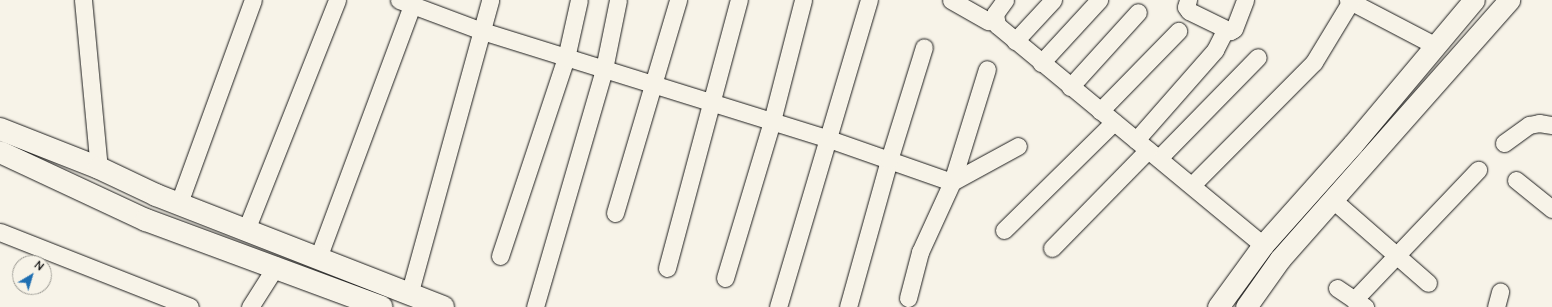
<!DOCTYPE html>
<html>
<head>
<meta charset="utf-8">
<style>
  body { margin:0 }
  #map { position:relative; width:1552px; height:307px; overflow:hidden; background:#f7f3e8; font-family:"Architects Daughter",sans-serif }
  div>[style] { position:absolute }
  .roads { filter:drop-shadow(0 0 1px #1c1c1c) drop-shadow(0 0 1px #1c1c1c) }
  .minor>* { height:17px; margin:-8.5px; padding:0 8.5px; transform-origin:8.5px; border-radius:8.5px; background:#f7f3e8 }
  .tertiary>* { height:21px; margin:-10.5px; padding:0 10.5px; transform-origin:10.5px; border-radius:10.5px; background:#f7f3e8 }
  .secondary>* { height:22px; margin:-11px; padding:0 11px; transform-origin:11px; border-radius:11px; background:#f7f3e8 }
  span { translate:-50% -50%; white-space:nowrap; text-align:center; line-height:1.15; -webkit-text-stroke:4px #f7f3e8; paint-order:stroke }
  .north { position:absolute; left:12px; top:255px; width:40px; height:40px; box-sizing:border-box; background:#f7f3e8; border:1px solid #9f9d96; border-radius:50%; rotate:38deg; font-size:11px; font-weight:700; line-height:16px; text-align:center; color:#1c1c1c }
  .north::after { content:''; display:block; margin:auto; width:14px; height:18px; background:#1f6fb2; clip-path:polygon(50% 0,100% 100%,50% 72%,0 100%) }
</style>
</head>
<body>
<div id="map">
  <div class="roads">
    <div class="minor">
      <div style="left:83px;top:0;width:169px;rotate:84.6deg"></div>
      <div style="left:399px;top:0;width:89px;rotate:20.5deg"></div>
      <div style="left:482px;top:31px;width:363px;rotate:17.3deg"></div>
      <div style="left:829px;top:139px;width:130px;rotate:19.3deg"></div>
      <div style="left:952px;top:182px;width:118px;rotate:-72.8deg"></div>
      <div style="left:951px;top:0;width:43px;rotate:29.6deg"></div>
      <div style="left:1005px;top:0;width:17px;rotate:126deg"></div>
      <div style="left:995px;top:14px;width:11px;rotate:80deg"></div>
      <div style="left:997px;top:25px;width:345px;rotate:39.6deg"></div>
      <div style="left:1188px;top:0;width:7px;rotate:106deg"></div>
      <div style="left:1186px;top:7px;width:5px;rotate:53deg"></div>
      <div style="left:1189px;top:11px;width:46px;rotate:26deg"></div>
      <div style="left:1230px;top:31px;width:4px;rotate:-27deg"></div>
      <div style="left:1234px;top:29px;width:31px;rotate:-69deg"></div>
      <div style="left:1348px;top:0;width:99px;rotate:27.6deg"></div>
      <div style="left:1015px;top:41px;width:56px;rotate:-47.2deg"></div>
      <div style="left:1041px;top:63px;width:86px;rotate:-47.4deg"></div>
      <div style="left:1070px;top:87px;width:101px;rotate:-47.8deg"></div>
      <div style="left:1100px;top:111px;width:112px;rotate:-45.7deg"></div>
      <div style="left:1136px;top:140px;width:120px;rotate:-48.7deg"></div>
      <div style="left:1215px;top:50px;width:22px;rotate:-63deg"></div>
      <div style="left:1504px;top:143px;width:31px;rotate:-36deg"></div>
      <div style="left:1529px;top:125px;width:10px;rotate:-11deg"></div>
      <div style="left:1539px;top:123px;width:13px;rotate:9deg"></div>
      <div style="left:1159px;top:158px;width:141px;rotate:-45.6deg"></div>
      <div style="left:1516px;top:180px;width:46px;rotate:38.9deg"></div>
      <div style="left:1192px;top:185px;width:173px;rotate:-45.2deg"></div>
      <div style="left:1314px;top:62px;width:71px;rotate:-58.8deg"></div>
      <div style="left:1333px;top:200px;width:126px;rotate:41.1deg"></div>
      <div style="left:179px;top:203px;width:216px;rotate:-70deg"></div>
      <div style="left:615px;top:213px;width:222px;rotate:-73.5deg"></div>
      <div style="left:246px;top:230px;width:247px;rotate:-68.4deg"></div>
      <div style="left:1004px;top:230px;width:154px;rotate:-44.5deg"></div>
      <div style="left:0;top:232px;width:204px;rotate:21.5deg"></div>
      <div style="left:1052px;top:248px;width:137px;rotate:-45.6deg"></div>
      <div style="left:500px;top:256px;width:209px;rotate:-71.6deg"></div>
      <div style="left:566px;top:58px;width:59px;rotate:-77.4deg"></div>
      <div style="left:318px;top:258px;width:270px;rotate:-69.6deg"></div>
      <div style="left:667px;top:268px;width:278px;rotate:-75deg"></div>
      <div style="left:725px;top:278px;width:164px;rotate:-73.3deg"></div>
      <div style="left:772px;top:121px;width:125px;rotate:-75.6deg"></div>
      <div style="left:1337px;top:288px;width:34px;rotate:34deg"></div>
      <div style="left:409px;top:295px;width:306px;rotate:-74.6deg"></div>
      <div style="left:908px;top:298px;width:48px;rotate:-75.4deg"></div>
      <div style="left:920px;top:252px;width:77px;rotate:-65.4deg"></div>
      <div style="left:952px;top:182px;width:75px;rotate:-28.6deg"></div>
      <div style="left:1354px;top:300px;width:180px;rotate:-46.4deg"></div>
      <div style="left:250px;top:307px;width:49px;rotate:-57.6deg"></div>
      <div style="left:535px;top:307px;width:248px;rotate:-73.8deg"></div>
      <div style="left:604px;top:69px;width:70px;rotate:-78.5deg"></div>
      <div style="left:778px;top:307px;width:320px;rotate:-73.5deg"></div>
      <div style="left:848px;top:307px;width:153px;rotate:-74.4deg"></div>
      <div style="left:889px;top:160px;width:118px;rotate:-72.8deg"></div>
      <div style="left:1496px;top:307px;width:16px;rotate:-75deg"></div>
    </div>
    <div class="tertiary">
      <div style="left:1218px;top:307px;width:77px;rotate:-54deg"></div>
      <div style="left:1263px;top:245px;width:135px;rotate:-48.3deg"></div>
      <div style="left:1353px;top:144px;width:188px;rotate:-50deg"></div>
      <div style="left:1246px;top:307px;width:59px;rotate:-54.7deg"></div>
      <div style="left:1280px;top:259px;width:346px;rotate:-48.5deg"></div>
    </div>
    <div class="secondary">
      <div style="left:0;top:129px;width:106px;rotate:21.5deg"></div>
      <div style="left:99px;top:168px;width:63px;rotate:25.3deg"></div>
      <div style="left:156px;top:195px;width:308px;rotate:21.3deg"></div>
      <div style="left:0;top:152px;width:161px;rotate:25deg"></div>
      <div style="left:146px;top:220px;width:251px;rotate:20.3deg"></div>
    </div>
  </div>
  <div class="north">N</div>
</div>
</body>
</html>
